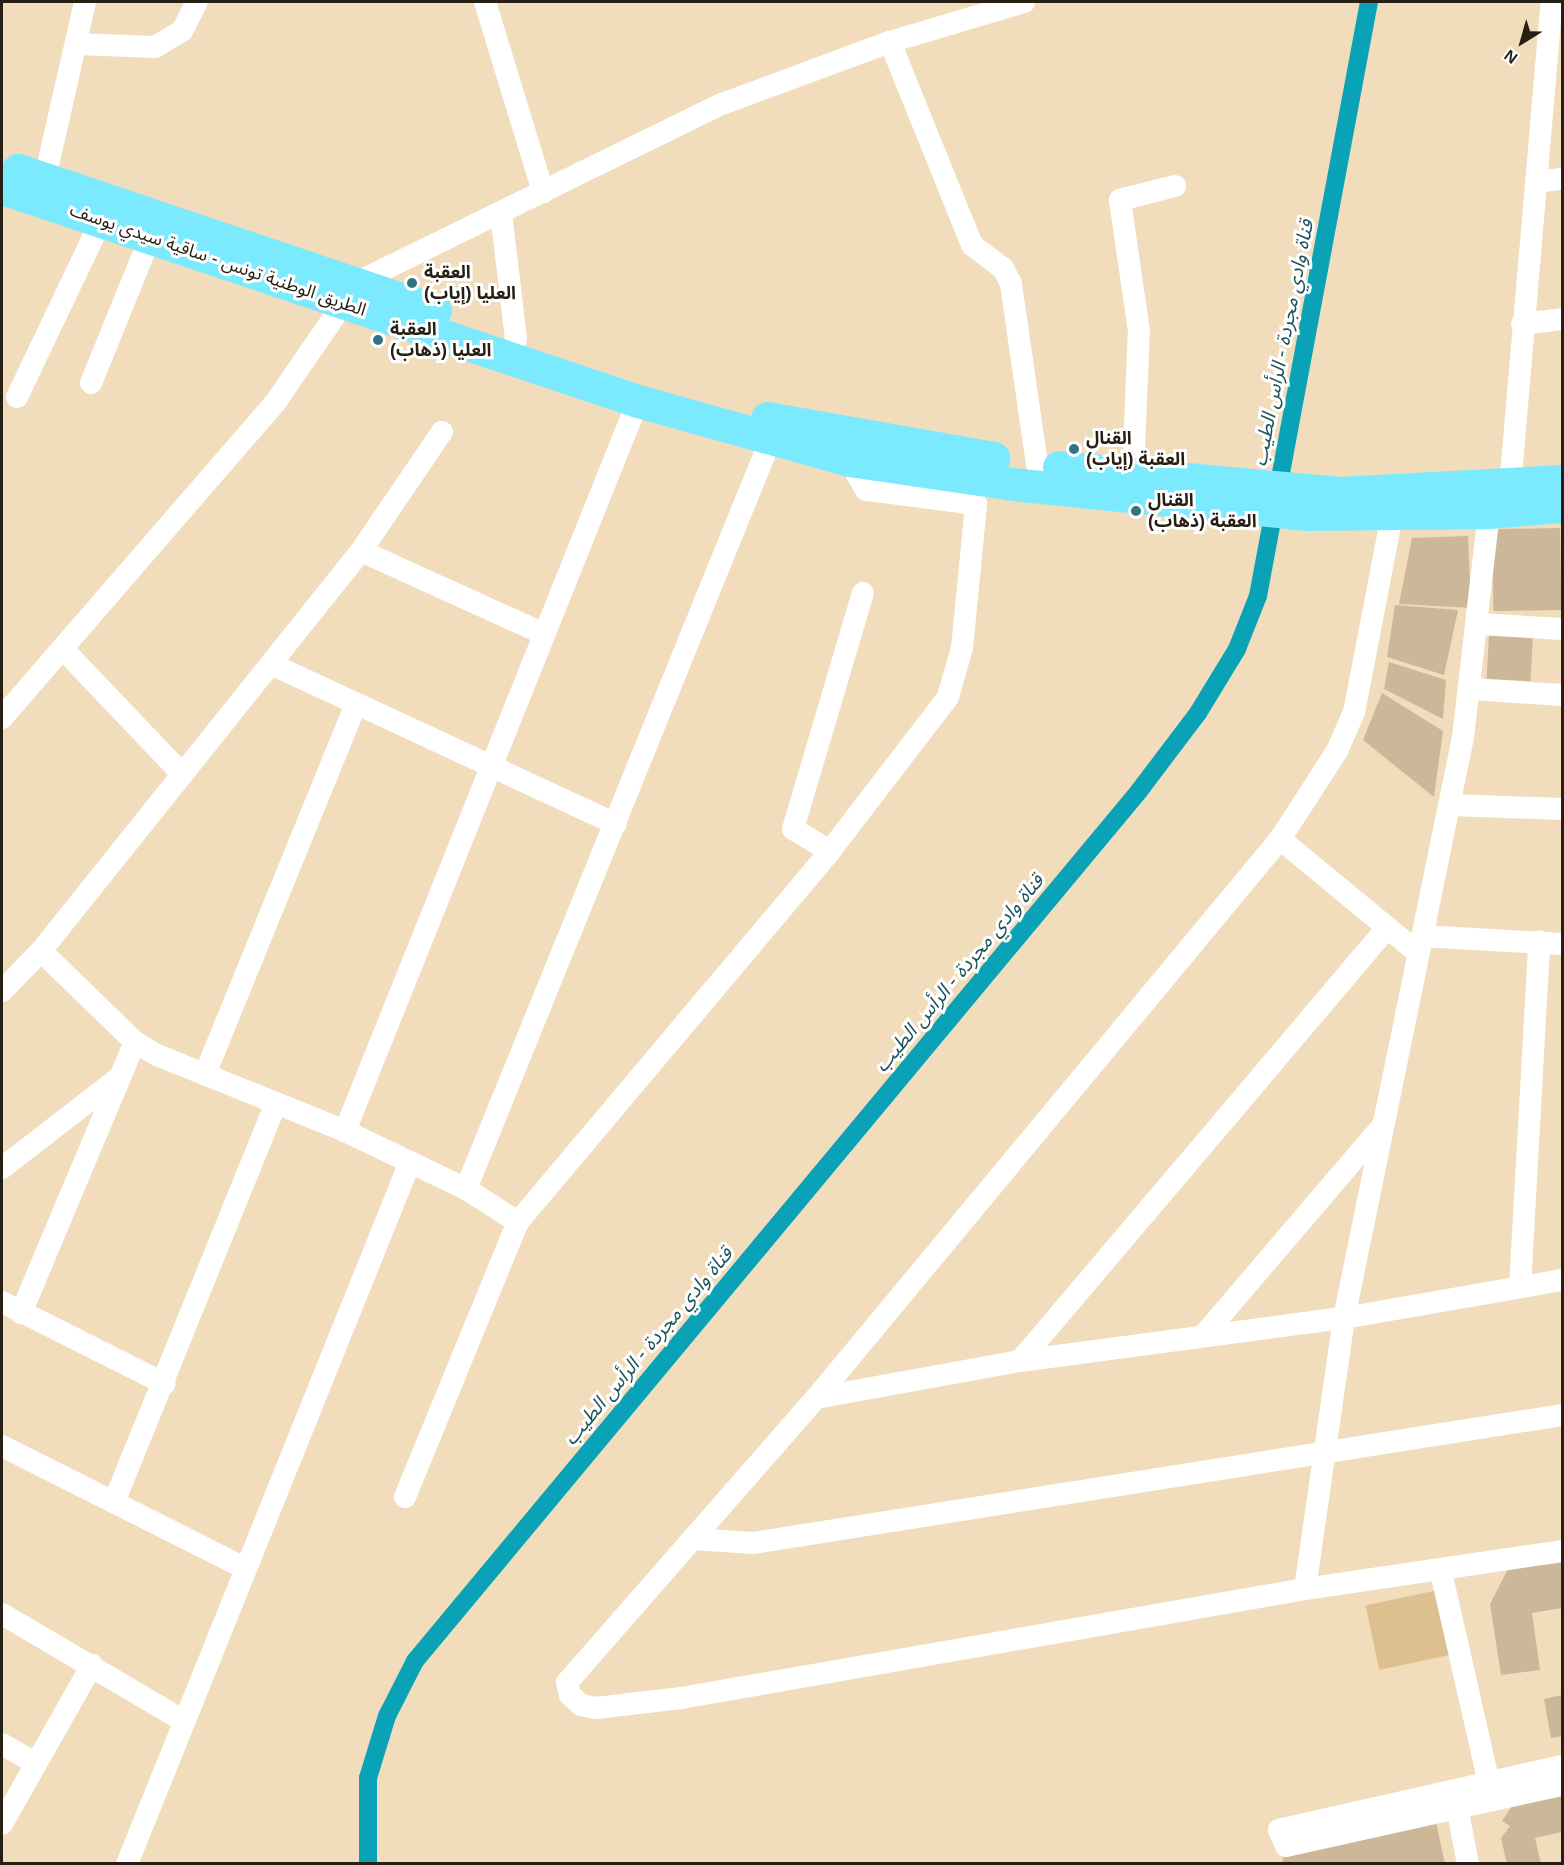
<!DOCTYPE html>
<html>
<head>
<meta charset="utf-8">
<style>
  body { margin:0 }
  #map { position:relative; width:1564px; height:1865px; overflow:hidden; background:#f1dcbb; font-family:Helvetica,"Noto Sans Arabic",sans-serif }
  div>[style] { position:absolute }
  .green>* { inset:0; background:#debf8f; transform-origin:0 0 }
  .canal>* { height:18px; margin:-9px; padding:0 9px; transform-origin:9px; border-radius:9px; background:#0aa2b7 }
  .building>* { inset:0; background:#ccb898; transform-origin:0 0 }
  .minor>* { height:22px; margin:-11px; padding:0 11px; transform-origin:11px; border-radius:11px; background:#fff }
  .highway>* { height:33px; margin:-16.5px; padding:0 16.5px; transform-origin:16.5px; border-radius:16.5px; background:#7beafe }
  .dots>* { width:16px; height:16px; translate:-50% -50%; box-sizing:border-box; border:3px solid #fff; border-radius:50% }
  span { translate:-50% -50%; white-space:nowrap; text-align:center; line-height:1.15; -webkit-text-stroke:6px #fff; paint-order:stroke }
  .street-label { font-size:18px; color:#271f13 }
  .poi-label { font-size:18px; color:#271f13; font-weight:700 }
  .left { translate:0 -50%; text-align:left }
  .water-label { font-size:20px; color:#1e535c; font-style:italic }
  .frame { position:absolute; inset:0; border:3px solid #271f13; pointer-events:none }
  .north { position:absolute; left:1492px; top:12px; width:60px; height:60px; -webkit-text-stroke:4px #fff; paint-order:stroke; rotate:217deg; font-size:16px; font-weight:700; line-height:24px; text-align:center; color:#271f13 }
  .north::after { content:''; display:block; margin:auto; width:21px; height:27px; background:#271f13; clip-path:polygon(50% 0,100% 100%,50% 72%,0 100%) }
</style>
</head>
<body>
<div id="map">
  <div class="green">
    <div style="left:1438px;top:1590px;width:66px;height:74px;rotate:78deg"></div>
  </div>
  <div class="canal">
    <div style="left:368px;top:1864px;width:86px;rotate:-90deg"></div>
    <div style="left:368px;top:1778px;width:65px;rotate:-73deg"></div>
    <div style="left:387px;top:1716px;width:62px;rotate:-63deg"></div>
    <div style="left:415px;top:1661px;width:1132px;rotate:-50.23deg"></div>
    <div style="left:1139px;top:791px;width:98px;rotate:-52.9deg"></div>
    <div style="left:1198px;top:713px;width:75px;rotate:-58.6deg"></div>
    <div style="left:1237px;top:649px;width:57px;rotate:-68.4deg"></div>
    <div style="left:1258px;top:596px;width:604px;rotate:-79.42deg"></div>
  </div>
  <div class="building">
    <div style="left:1560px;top:528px;width:82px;height:68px;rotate:89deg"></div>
    <div style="clip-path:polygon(1468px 536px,1471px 608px,1399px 604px,1412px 538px)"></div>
    <div style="clip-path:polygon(1395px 605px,1458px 610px,1444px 675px,1387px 657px)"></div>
    <div style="left:1489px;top:633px;width:44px;height:46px;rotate:3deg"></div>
    <div style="clip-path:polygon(1389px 662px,1446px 680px,1443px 719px,1384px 689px)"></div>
    <div style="clip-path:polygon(1382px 693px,1443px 731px,1434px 797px,1363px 740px)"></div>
    <div style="clip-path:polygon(1562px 1561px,1562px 1608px,1532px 1613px,1540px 1670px,1501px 1675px,1490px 1604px,1509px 1567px)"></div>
    <div style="clip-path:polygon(1562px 1695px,1562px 1736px,1551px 1738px,1544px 1699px)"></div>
    <div style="clip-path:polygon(1562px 1794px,1562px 1832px,1535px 1838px,1541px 1864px,1507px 1864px,1501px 1838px,1510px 1826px,1502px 1821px,1512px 1806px)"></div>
    <div style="clip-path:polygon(1436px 1822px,1445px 1864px,1281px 1864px,1285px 1854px)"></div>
  </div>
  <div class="minor">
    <div style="left:485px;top:2px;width:199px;rotate:73deg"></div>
    <div style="left:890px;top:42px;width:219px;rotate:68deg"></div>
    <div style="left:972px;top:245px;width:39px;rotate:37deg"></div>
    <div style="left:1003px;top:268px;width:18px;rotate:63deg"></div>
    <div style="left:1011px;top:284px;width:182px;rotate:81.8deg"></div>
    <div style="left:77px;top:44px;width:78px;rotate:2.2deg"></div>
    <div style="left:155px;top:47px;width:31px;rotate:-31deg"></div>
    <div style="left:182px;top:31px;width:33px;rotate:-63deg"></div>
    <div style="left:45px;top:178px;width:180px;rotate:-77.2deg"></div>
    <div style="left:1536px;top:182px;width:26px;rotate:-7deg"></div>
    <div style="left:501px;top:213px;width:127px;rotate:83.2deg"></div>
    <div style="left:1522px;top:324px;width:40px;rotate:-7.1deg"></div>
    <div style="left:91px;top:383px;width:157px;rotate:-67.9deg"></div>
    <div style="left:17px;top:397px;width:195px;rotate:-64.5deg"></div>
    <div style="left:1133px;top:472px;width:141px;rotate:-87.6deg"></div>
    <div style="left:1139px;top:331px;width:132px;rotate:-98.3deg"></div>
    <div style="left:1120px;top:200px;width:57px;rotate:-14.3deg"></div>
    <div style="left:1510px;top:487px;width:487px;rotate:-85.1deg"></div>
    <div style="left:1392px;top:515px;width:201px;rotate:100.9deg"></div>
    <div style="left:1354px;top:712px;width:43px;rotate:113.6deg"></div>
    <div style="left:1337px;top:751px;width:105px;rotate:122.9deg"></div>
    <div style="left:1280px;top:839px;width:726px;rotate:129.69deg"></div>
    <div style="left:816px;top:1398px;width:378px;rotate:131.2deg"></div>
    <div style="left:567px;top:1682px;width:13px;rotate:77deg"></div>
    <div style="left:570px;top:1695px;width:15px;rotate:42deg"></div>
    <div style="left:581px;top:1705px;width:15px;rotate:11deg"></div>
    <div style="left:596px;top:1708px;width:86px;rotate:-6.7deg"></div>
    <div style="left:681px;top:1698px;width:633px;rotate:-9.91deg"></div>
    <div style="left:1305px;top:1589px;width:260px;rotate:-8.4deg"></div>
    <div style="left:361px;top:551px;width:201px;rotate:24.4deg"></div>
    <div style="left:1478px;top:624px;width:84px;rotate:3.4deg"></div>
    <div style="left:63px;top:649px;width:173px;rotate:46.4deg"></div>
    <div style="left:271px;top:664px;width:380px;rotate:24.9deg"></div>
    <div style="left:1470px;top:689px;width:92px;rotate:3.7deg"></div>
    <div style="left:2px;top:718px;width:420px;rotate:-49.1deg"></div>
    <div style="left:277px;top:400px;width:143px;rotate:-55.5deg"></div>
    <div style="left:358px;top:282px;width:405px;rotate:-26.1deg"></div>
    <div style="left:722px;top:104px;width:179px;rotate:-20.3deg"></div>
    <div style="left:890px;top:42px;width:140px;rotate:-16.6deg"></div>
    <div style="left:1450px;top:805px;width:112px;rotate:2deg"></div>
    <div style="left:1280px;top:839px;width:178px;rotate:39.5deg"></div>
    <div style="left:830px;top:851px;width:43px;rotate:-149.3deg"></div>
    <div style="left:793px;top:829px;width:246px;rotate:-73.5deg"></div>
    <div style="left:1422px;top:936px;width:140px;rotate:3.3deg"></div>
    <div style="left:41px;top:951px;width:131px;rotate:44.1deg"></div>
    <div style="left:135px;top:1042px;width:26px;rotate:31deg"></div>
    <div style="left:157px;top:1055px;width:203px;rotate:22deg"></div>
    <div style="left:345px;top:1131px;width:134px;rotate:25.6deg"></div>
    <div style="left:466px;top:1189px;width:62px;rotate:32.4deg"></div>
    <div style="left:2px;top:991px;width:56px;rotate:-45.7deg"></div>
    <div style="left:41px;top:951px;width:512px;rotate:-51.34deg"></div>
    <div style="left:361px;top:551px;width:144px;rotate:-55.8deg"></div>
    <div style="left:205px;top:1074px;width:397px;rotate:-67.8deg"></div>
    <div style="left:345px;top:1131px;width:787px;rotate:-68.13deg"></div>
    <div style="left:2px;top:1168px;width:145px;rotate:-37.7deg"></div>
    <div style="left:466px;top:1189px;width:807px;rotate:-67.88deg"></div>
    <div style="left:1520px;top:1287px;width:346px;rotate:-86.8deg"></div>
    <div style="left:2px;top:1302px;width:182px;rotate:26.7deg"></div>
    <div style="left:21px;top:1313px;width:294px;rotate:-67.2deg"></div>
    <div style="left:1203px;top:1336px;width:277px;rotate:-49.5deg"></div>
    <div style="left:1020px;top:1361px;width:568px;rotate:-49.72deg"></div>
    <div style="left:816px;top:1398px;width:207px;rotate:-10.3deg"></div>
    <div style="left:1020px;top:1361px;width:327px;rotate:-7.6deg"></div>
    <div style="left:1344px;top:1318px;width:221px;rotate:-9.9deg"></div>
    <div style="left:2px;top:1446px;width:272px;rotate:26.7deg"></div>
    <div style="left:405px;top:1497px;width:297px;rotate:-67.7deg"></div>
    <div style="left:518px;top:1222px;width:485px;rotate:-49.9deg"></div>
    <div style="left:830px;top:851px;width:194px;rotate:-52.5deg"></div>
    <div style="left:948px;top:697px;width:51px;rotate:-74.1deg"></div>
    <div style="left:962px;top:648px;width:145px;rotate:-84.4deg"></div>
    <div style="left:976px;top:504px;width:111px;rotate:-172.7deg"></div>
    <div style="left:866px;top:490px;width:34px;rotate:-120deg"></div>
    <div style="left:114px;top:1502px;width:428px;rotate:-67.9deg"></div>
    <div style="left:693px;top:1539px;width:60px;rotate:3.8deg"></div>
    <div style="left:753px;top:1543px;width:819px;rotate:-8.99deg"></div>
    <div style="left:1441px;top:1572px;width:230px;rotate:77.2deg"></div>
    <div style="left:1305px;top:1589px;width:274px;rotate:-81.8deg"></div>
    <div style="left:1344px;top:1318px;width:593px;rotate:-78.42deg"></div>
    <div style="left:1463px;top:737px;width:226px;rotate:-83.4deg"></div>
    <div style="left:2px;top:1614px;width:211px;rotate:30.5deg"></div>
    <div style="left:2px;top:1744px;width:39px;rotate:30deg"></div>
    <div style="left:1562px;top:1766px;width:290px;rotate:167.3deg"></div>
    <div style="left:1279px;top:1830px;width:17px;rotate:66deg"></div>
    <div style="left:1286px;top:1846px;width:283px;rotate:-12.5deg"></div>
    <div style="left:1455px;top:1797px;width:68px;rotate:79deg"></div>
    <div style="left:2px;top:1824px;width:183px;rotate:-60.5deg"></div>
    <div style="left:127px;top:1864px;width:757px;rotate:-68.04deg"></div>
  </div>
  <div class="highway">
    <div style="left:18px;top:170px;width:440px;rotate:18.6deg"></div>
    <div style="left:2px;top:188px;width:671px;rotate:18.52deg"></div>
    <div style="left:638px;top:401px;width:219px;rotate:15.6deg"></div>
    <div style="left:849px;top:460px;width:174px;rotate:8.3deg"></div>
    <div style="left:1021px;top:485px;width:286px;rotate:5.8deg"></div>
    <div style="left:1306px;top:514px;width:183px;rotate:-0.6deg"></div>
    <div style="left:1489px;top:512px;width:73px;rotate:-4.7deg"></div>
    <div style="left:767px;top:418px;width:230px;rotate:10deg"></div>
    <div style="left:1059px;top:467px;width:282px;rotate:5.3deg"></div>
    <div style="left:1340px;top:493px;width:222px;rotate:-3.1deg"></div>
  </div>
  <div class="dots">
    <div style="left:412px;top:283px;background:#2f7682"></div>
    <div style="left:378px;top:340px;background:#2f7682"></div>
    <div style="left:1074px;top:449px;background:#2f7682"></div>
    <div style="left:1136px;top:511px;background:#2f7682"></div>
  </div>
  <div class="street-label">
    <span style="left:218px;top:260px;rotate:19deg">الطريق الوطنية تونس - ساقية سيدي يوسف</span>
  </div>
  <div class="poi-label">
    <span class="left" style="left:424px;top:283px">العقبة<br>العليا (إياب)</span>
    <span class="left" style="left:390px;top:340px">العقبة<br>العليا (ذهاب)</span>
    <span class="left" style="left:1086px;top:449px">القنال<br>العقبة (إياب)</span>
    <span class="left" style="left:1148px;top:511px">القنال<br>العقبة (ذهاب)</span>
  </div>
  <div class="water-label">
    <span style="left:1283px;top:343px;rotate:-79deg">قناة وادي مجردة - الرأس الطيب</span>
    <span style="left:959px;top:973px;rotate:-50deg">قناة وادي مجردة - الرأس الطيب</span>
    <span style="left:648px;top:1346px;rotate:-50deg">قناة وادي مجردة - الرأس الطيب</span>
  </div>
  <div class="frame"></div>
  <div class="north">N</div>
</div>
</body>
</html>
